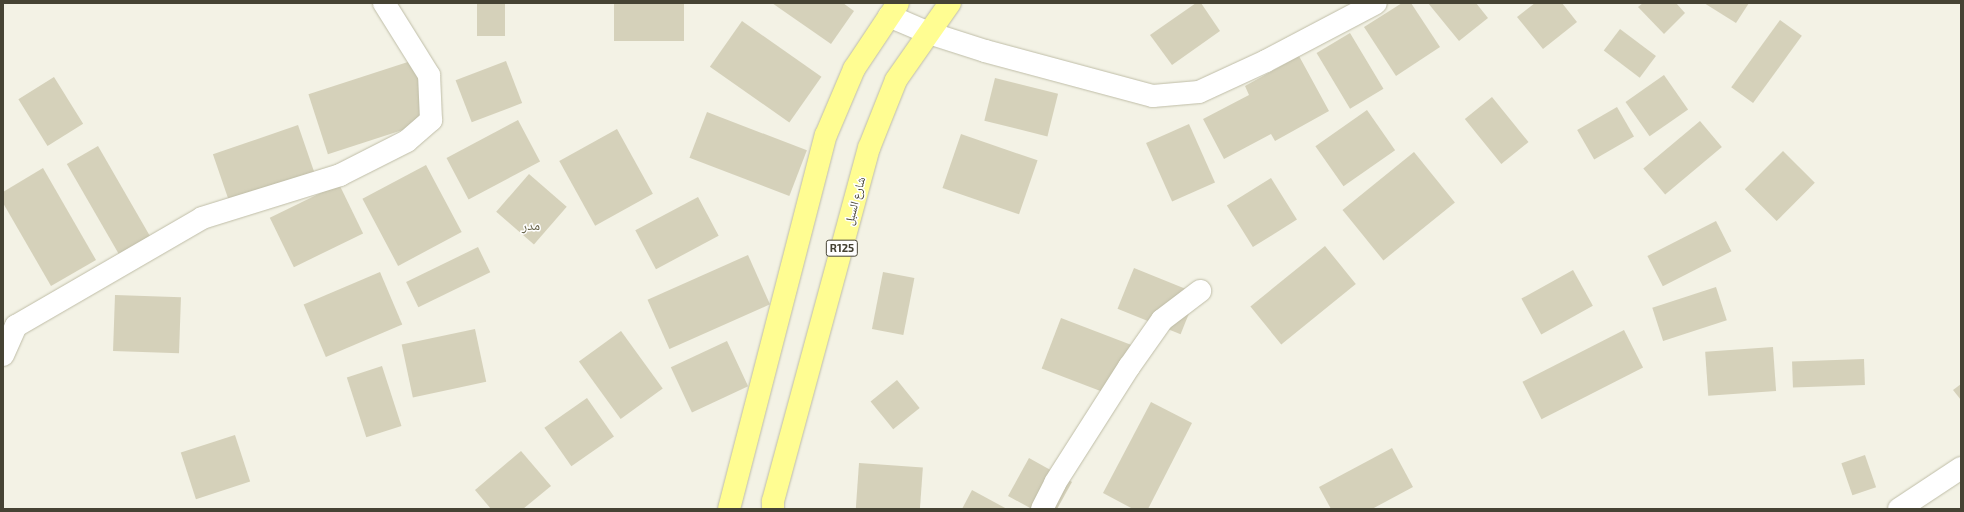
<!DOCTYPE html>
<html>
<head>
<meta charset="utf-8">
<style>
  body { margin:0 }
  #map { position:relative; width:1964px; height:512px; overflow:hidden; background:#f3f2e5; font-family:"Exo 2","Noto Naskh Arabic",sans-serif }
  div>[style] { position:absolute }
  .building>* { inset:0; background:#d5d1ba; transform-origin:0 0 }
  .roads { filter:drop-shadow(0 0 1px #bfbda7) drop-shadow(0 0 1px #bfbda7) }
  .minor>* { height:22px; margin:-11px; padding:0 11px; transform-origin:11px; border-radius:11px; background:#fff }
  .major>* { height:22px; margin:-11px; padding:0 11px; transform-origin:11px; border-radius:11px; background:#fffd92 }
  span { translate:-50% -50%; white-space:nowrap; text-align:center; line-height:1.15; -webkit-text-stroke:3px #fff; paint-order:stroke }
  .shield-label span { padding:1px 3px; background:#fff; border:1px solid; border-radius:3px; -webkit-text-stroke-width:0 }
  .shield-label { font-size:11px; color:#464334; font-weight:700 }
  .street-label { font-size:12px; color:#464334 }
  .quarter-label { font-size:14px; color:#69654b }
  .frame { position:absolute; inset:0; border:4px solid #464334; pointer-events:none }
</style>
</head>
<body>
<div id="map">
  <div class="building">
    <div style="left:477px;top:3px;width:28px;height:33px"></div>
    <div style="left:614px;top:3px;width:70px;height:38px"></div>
    <div style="clip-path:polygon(772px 3px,843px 3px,854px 11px,831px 44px)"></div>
    <div style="clip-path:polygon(1196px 3px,1201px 3px,1220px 31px,1172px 65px,1150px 35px)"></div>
    <div style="clip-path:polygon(1402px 3px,1411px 3px,1440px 47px,1396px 76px,1364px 27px)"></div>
    <div style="clip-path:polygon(1428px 3px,1476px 3px,1488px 18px,1459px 41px)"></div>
    <div style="clip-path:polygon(1535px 3px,1562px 3px,1577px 22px,1543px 49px,1517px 17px)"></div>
    <div style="clip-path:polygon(1643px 3px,1676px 3px,1685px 13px,1664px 34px,1638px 7px)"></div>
    <div style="clip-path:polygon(1704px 3px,1749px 3px,1736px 23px)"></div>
    <div style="left:1780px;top:20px;width:27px;height:83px;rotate:36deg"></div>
    <div style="left:742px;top:21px;width:97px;height:56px;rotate:35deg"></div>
    <div style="left:1620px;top:29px;width:45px;height:27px;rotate:37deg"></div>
    <div style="left:1350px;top:33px;width:65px;height:39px;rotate:59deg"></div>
    <div style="clip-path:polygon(1299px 56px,1329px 111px,1275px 141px,1271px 134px,1224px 159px,1203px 119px,1249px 95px,1245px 86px)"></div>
    <div style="left:414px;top:60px;width:63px;height:111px;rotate:72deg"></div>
    <div style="left:506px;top:61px;width:45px;height:54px;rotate:69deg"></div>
    <div style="left:1664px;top:75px;width:42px;height:47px;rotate:55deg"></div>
    <div style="left:54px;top:77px;width:55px;height:42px;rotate:58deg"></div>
    <div style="left:995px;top:78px;width:65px;height:44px;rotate:14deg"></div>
    <div style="left:1492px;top:97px;width:58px;height:35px;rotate:51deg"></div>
    <div style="left:1617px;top:107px;width:34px;height:46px;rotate:60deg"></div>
    <div style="left:1367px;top:110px;width:49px;height:63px;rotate:55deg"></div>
    <div style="left:707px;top:112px;width:107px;height:49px;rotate:21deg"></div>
    <div style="left:518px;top:120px;width:47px;height:81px;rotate:62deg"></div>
    <div style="left:1700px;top:121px;width:34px;height:74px;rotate:50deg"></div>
    <div style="left:1189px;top:124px;width:64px;height:47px;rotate:66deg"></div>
    <div style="left:298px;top:125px;width:56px;height:90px;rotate:71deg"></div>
    <div style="left:617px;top:129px;width:74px;height:66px;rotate:61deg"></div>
    <div style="left:961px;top:134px;width:81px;height:57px;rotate:19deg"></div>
    <div style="left:98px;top:146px;width:107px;height:36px;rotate:60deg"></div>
    <div style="left:1783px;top:151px;width:45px;height:54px;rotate:45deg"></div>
    <div style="left:1414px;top:152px;width:65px;height:92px;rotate:51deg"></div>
    <div style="left:426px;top:165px;width:76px;height:72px;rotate:62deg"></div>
    <div style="clip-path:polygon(43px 168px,96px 260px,51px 286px,3px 203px,3px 192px)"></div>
    <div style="left:529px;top:174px;width:50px;height:50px;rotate:41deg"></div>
    <div style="left:1271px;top:178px;width:49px;height:52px;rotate:58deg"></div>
    <div style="left:339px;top:184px;width:55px;height:77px;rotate:64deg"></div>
    <div style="left:698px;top:197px;width:44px;height:71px;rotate:62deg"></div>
    <div style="left:1716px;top:221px;width:34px;height:77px;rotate:63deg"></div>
    <div style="left:1325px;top:246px;width:49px;height:96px;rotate:51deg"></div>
    <div style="left:478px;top:247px;width:28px;height:80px;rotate:64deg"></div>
    <div style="left:748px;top:255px;width:54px;height:110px;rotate:66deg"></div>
    <div style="left:1134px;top:268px;width:68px;height:44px;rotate:22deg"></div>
    <div style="left:1573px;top:270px;width:41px;height:59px;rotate:61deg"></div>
    <div style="left:380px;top:272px;width:57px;height:83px;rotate:67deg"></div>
    <div style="left:883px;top:272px;width:32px;height:58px;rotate:11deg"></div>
    <div style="left:1716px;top:287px;width:35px;height:67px;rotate:72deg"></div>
    <div style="left:115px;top:295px;width:66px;height:56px;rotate:2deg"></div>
    <div style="left:1061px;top:318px;width:79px;height:54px;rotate:21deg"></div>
    <div style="left:475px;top:329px;width:54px;height:75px;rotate:78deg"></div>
    <div style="left:1624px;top:330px;width:42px;height:114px;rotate:63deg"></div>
    <div style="left:621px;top:331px;width:71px;height:52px;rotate:54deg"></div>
    <div style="left:727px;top:341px;width:50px;height:62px;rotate:65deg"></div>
    <div style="left:1773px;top:347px;width:44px;height:68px;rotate:86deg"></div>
    <div style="left:1864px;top:359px;width:26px;height:72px;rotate:88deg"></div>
    <div style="left:382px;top:366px;width:63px;height:37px;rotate:72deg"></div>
    <div style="left:897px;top:380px;width:36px;height:34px;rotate:51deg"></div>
    <div style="clip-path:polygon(1961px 384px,1961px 400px,1953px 390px)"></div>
    <div style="left:587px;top:398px;width:47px;height:52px;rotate:55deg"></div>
    <div style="clip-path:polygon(1151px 402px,1192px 423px,1148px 509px,1133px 509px,1103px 493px)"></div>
    <div style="left:235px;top:435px;width:49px;height:57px;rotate:72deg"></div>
    <div style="clip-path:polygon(1392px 448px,1413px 487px,1372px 509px,1331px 509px,1319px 487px)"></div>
    <div style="clip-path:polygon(521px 451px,551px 486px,523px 509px,491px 509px,475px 490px)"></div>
    <div style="left:1865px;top:455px;width:34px;height:25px;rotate:71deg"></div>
    <div style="clip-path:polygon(1029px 458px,1072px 482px,1057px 509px,1032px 509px,1008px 496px)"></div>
    <div style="left:859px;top:463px;width:64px;height:46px;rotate:4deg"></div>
    <div style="clip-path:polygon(972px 490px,1007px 509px,962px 509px)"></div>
  </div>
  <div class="roads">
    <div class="minor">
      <div style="left:889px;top:16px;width:43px;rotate:23deg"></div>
      <div style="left:929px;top:33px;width:59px;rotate:17.8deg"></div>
      <div style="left:985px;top:51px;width:174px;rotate:15deg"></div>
      <div style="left:1153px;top:96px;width:46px;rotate:-5deg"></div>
      <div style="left:1199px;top:92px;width:74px;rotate:-24.8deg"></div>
      <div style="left:1266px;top:61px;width:124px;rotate:-27.8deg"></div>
      <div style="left:3px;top:355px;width:32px;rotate:-66deg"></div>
      <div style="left:16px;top:326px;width:215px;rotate:-30.1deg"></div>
      <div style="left:202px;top:218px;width:145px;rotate:-17.3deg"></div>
      <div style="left:340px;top:175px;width:75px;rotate:-26.9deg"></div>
      <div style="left:407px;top:141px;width:32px;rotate:-41deg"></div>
      <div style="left:431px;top:120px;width:45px;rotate:-92.5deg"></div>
      <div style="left:429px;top:75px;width:85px;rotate:-122deg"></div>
      <div style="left:1042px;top:509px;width:29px;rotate:-63deg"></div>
      <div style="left:1055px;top:483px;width:138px;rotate:-57.5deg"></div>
      <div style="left:1129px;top:367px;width:57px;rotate:-54.9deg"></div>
      <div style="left:1162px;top:320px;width:48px;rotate:-37.3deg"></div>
      <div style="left:1899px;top:509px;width:74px;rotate:-33.5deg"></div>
    </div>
    <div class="major">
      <div style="left:729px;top:509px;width:386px;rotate:-75.5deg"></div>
      <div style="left:826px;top:135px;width:72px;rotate:-67deg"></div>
      <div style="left:854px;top:69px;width:79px;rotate:-56.3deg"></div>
      <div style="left:773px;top:509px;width:8px;rotate:-90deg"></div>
      <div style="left:773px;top:501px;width:366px;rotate:-74.8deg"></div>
      <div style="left:869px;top:148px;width:73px;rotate:-68.3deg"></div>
      <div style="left:896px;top:80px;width:94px;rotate:-55deg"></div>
    </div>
  </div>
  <div class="shield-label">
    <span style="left:842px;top:248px">R125</span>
  </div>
  <div class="street-label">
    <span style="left:855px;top:201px;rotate:-75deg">شارع السبل</span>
  </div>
  <div class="quarter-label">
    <span style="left:531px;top:225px">مدر</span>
  </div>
  <div class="frame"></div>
</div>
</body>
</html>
